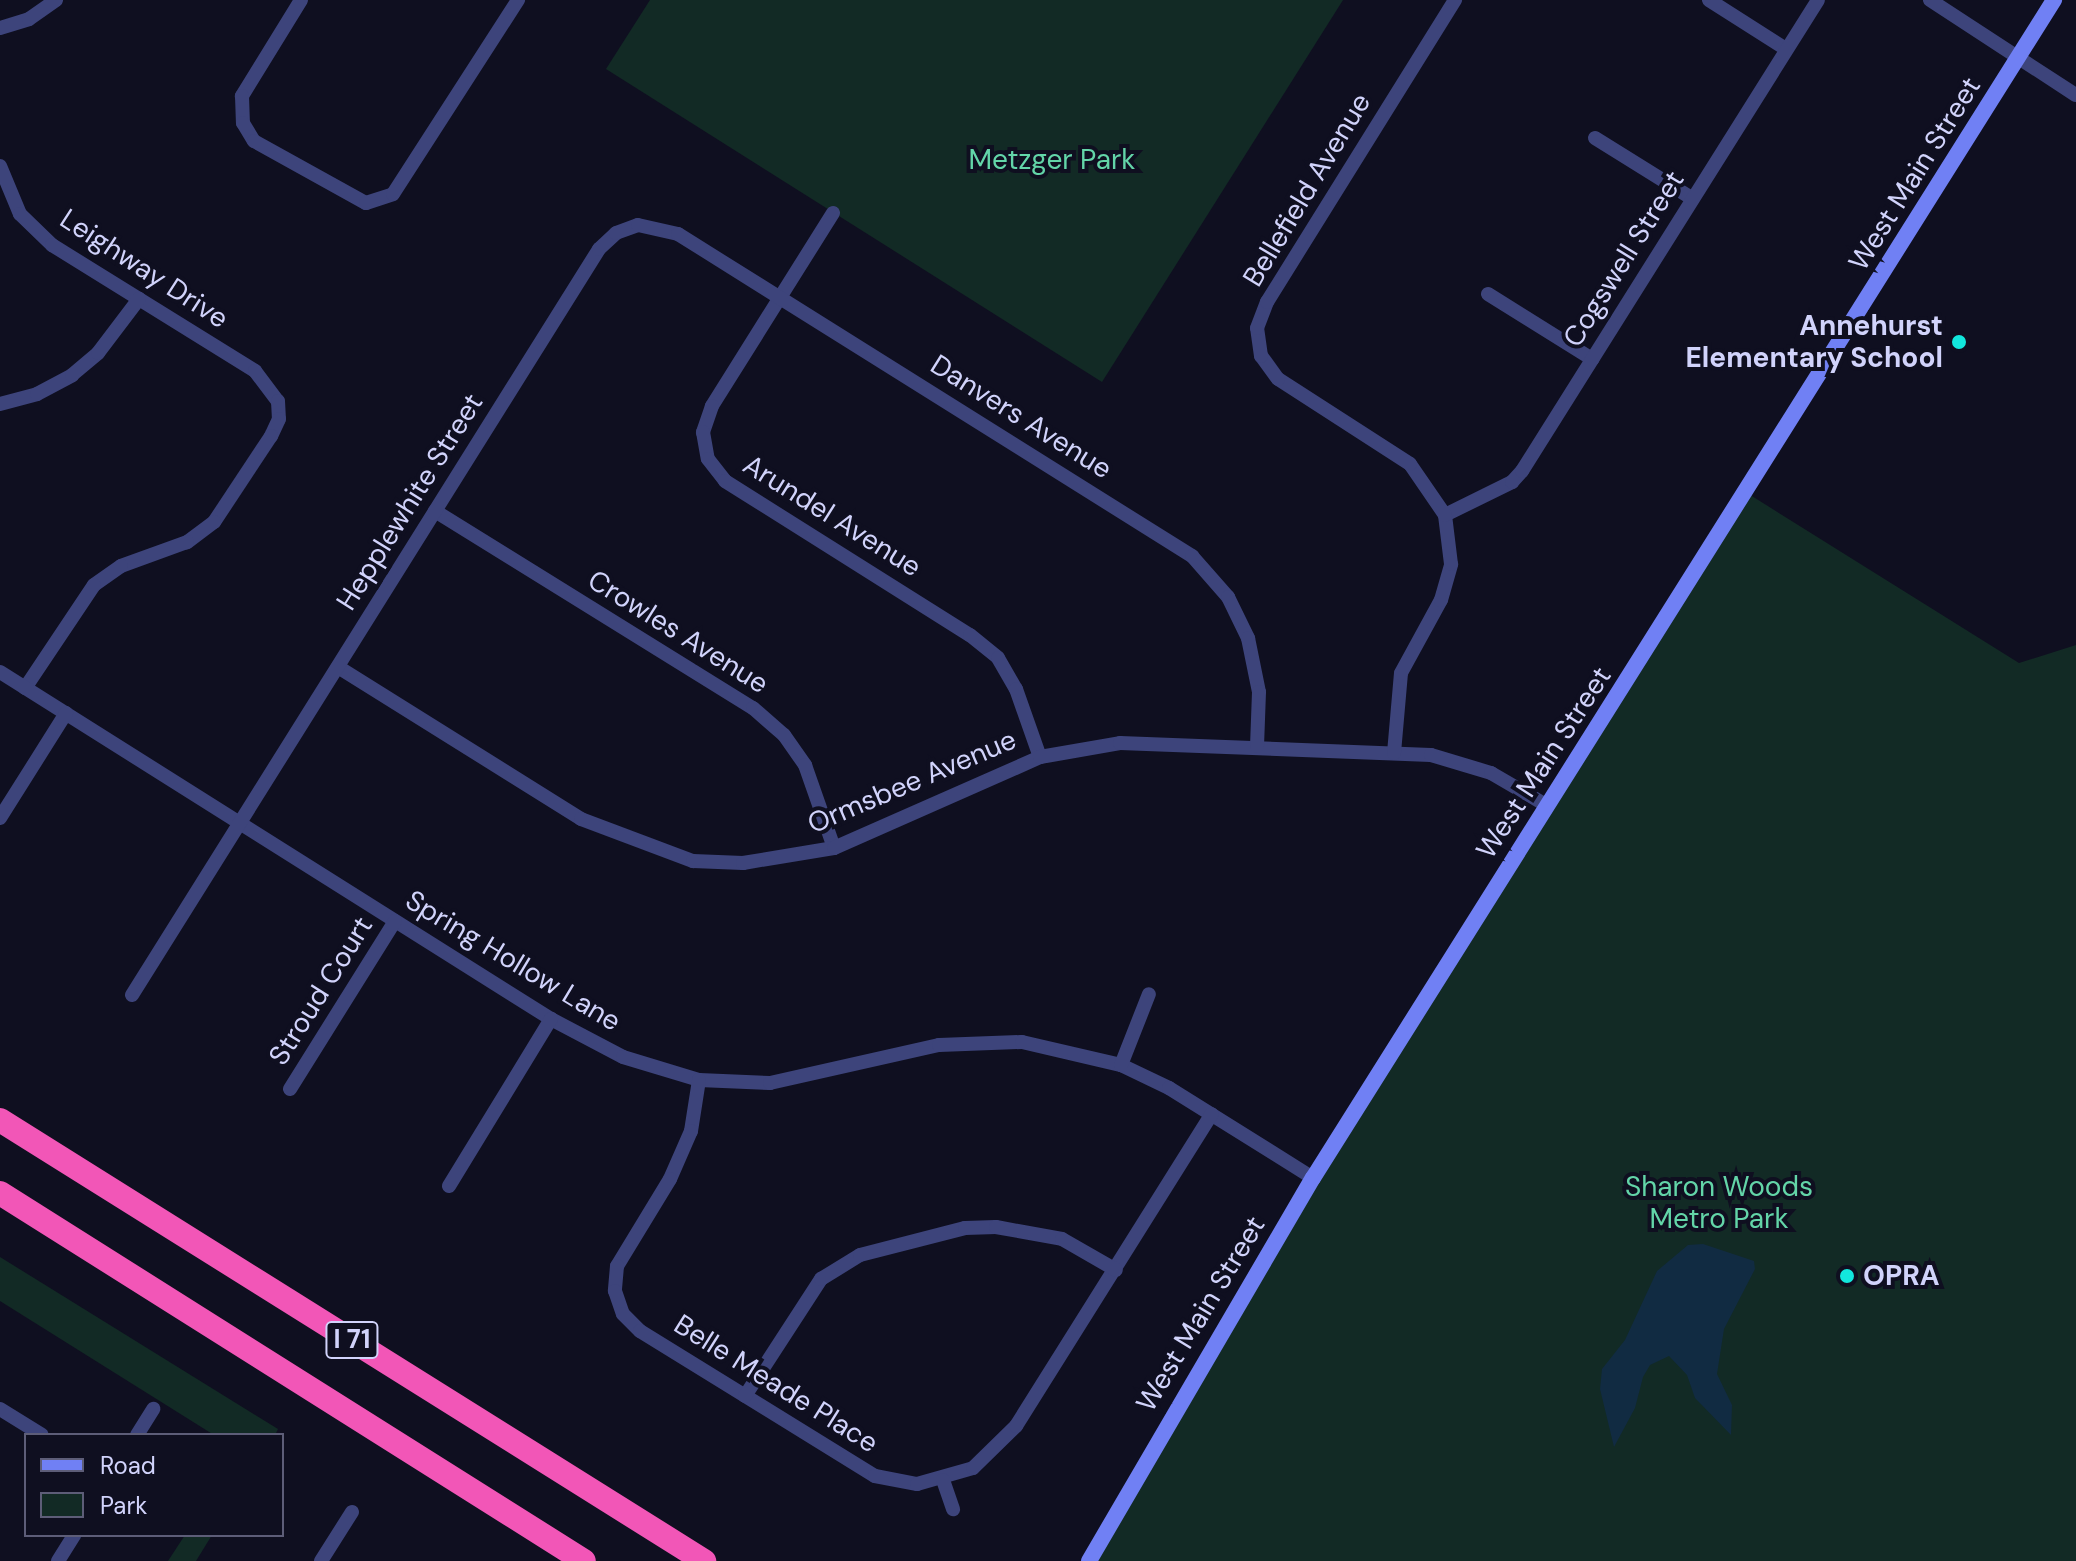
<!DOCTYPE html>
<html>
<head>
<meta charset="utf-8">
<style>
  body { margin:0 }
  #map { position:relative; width:2076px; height:1561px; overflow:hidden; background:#0f0f20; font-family:"DM Sans",sans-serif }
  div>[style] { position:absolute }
  .green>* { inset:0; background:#122a25 }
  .water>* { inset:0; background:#112b42 }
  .minor>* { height:14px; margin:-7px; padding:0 7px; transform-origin:7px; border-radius:7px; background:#3d447b }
  .secondary>* { height:16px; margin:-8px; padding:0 8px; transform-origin:8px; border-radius:8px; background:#7080f4 }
  .motorway>* { height:24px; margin:-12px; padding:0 12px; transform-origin:12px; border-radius:12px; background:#f256b7 }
  .dots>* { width:22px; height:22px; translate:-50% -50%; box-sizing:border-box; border:4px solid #0f0f20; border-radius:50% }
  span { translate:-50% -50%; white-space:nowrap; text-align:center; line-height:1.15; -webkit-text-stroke:8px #0f0f20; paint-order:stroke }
  .shield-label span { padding:2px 6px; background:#0f0f20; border:2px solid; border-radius:6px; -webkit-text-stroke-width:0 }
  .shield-label { font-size:26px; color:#d1d3fb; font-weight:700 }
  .park-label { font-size:28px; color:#63d5a8 }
  .street-label { font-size:28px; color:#d1d3fb }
  .poi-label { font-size:28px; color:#d1d3fb; font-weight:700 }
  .right { translate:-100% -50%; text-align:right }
  .left { translate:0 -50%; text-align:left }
  .legend { position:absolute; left:24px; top:1433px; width:260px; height:104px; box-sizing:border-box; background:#0f0f20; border:2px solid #5d5d78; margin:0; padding:10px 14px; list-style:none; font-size:24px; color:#d1d3fb }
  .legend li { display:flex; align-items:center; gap:16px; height:40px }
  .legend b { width:40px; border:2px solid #5d5d78 }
</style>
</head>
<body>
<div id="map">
  <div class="green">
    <div style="clip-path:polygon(650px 0,1343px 0,1102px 382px,606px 69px)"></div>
    <div style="clip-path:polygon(1747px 493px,2019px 663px,2076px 645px,2076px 1561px,1089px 1561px,1169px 1420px)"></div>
    <div style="clip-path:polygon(0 1257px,278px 1429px,275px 1435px,214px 1435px,0 1301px)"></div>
    <div style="clip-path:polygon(185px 1535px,212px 1535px,196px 1561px,168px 1561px)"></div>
  </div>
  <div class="water">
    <div style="clip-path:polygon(1703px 1244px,1754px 1261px,1755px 1269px,1724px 1329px,1717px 1374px,1732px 1405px,1731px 1435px,1695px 1398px,1687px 1375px,1669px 1356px,1650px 1365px,1643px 1377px,1635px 1408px,1614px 1447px,1600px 1389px,1602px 1369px,1625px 1340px,1657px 1271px,1688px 1245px)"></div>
  </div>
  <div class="minor">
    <div style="left:301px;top:0;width:113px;rotate:121.6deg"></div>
    <div style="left:242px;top:96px;width:27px;rotate:88deg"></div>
    <div style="left:243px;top:123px;width:21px;rotate:59deg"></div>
    <div style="left:254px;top:141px;width:128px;rotate:29deg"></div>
    <div style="left:366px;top:203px;width:28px;rotate:-18deg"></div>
    <div style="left:393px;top:194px;width:231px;rotate:-57.2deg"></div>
    <div style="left:1709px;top:0;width:91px;rotate:32.5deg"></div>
    <div style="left:1930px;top:0;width:174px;rotate:33.1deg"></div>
    <div style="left:0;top:28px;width:30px;rotate:-17deg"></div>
    <div style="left:29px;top:19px;width:33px;rotate:-35deg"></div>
    <div style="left:1595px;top:138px;width:115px;rotate:31.9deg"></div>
    <div style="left:0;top:166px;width:52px;rotate:67.4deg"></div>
    <div style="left:20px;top:214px;width:45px;rotate:44.1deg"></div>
    <div style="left:52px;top:245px;width:239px;rotate:31.8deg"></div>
    <div style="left:255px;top:371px;width:38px;rotate:53deg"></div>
    <div style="left:278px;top:401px;width:18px;rotate:87deg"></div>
    <div style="left:279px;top:419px;width:19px;rotate:115deg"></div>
    <div style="left:271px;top:436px;width:103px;rotate:123.5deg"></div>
    <div style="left:214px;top:522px;width:34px;rotate:143deg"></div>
    <div style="left:187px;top:542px;width:70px;rotate:160deg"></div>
    <div style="left:121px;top:566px;width:33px;rotate:145deg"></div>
    <div style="left:94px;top:585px;width:124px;rotate:123.8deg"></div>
    <div style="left:833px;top:213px;width:228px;rotate:122.1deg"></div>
    <div style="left:712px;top:406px;width:28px;rotate:109deg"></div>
    <div style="left:703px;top:432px;width:27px;rotate:80deg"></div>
    <div style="left:708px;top:459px;width:28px;rotate:52deg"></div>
    <div style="left:725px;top:481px;width:289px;rotate:32.2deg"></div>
    <div style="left:970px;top:635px;width:36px;rotate:39deg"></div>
    <div style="left:998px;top:658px;width:36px;rotate:60deg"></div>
    <div style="left:1016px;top:689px;width:72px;rotate:70.6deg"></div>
    <div style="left:1488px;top:294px;width:123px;rotate:32deg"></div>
    <div style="left:0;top:404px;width:38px;rotate:-15deg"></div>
    <div style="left:37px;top:394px;width:40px;rotate:-28deg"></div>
    <div style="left:72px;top:375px;width:34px;rotate:-40deg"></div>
    <div style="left:98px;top:353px;width:68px;rotate:-52.8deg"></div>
    <div style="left:435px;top:511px;width:374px;rotate:31.8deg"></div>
    <div style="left:753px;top:708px;width:41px;rotate:41.1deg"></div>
    <div style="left:784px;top:735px;width:37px;rotate:55deg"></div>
    <div style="left:805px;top:765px;width:88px;rotate:70.7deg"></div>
    <div style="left:1445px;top:515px;width:75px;rotate:-26.2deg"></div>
    <div style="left:1512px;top:482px;width:15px;rotate:-48deg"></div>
    <div style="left:1522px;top:471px;width:556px;rotate:-57.85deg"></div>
    <div style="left:338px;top:667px;width:287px;rotate:32deg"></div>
    <div style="left:581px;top:819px;width:120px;rotate:20.6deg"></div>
    <div style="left:693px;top:861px;width:50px;rotate:2.3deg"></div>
    <div style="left:743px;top:863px;width:92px;rotate:-9.4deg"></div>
    <div style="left:834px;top:848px;width:225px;rotate:-23.8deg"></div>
    <div style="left:1040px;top:757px;width:81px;rotate:-9.9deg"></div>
    <div style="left:1120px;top:743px;width:311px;rotate:2.2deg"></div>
    <div style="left:1431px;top:755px;width:63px;rotate:16.7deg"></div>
    <div style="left:1491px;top:773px;width:64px;rotate:30.2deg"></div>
    <div style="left:0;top:672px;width:651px;rotate:32.2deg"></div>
    <div style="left:551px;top:1019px;width:81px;rotate:27.8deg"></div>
    <div style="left:623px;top:1057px;width:79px;rotate:16.8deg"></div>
    <div style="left:699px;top:1080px;width:71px;rotate:2.4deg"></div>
    <div style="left:770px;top:1083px;width:173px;rotate:-12.7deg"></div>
    <div style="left:939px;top:1045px;width:83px;rotate:-2.1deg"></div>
    <div style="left:1022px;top:1042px;width:102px;rotate:13.1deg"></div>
    <div style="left:1121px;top:1065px;width:53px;rotate:25.6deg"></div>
    <div style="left:1169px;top:1088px;width:170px;rotate:32deg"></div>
    <div style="left:1394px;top:753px;width:80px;rotate:-85deg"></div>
    <div style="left:1401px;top:673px;width:83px;rotate:-61.3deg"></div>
    <div style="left:1441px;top:600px;width:37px;rotate:-74deg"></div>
    <div style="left:1451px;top:564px;width:49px;rotate:-97deg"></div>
    <div style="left:1445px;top:515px;width:62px;rotate:-124.5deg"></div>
    <div style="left:1410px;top:464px;width:157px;rotate:-147.2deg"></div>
    <div style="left:1278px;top:379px;width:29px;rotate:-126deg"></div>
    <div style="left:1261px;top:356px;width:28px;rotate:-98deg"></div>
    <div style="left:1257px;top:328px;width:28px;rotate:-69deg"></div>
    <div style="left:1267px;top:302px;width:356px;rotate:-58.1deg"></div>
    <div style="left:0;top:818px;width:124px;rotate:-57.8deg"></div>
    <div style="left:132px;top:995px;width:880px;rotate:-57.95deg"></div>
    <div style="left:599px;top:249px;width:23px;rotate:-43deg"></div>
    <div style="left:616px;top:233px;width:23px;rotate:-20deg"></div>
    <div style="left:638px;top:225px;width:41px;rotate:12.7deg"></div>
    <div style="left:678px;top:234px;width:607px;rotate:32.07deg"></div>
    <div style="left:1192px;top:556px;width:55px;rotate:48.7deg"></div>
    <div style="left:1228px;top:597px;width:46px;rotate:64deg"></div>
    <div style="left:1248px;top:638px;width:55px;rotate:78.5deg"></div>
    <div style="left:1259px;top:692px;width:54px;rotate:92.1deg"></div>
    <div style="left:1121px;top:1065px;width:76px;rotate:-68.5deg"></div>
    <div style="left:699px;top:1080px;width:52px;rotate:98.9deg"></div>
    <div style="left:691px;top:1131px;width:52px;rotate:113.6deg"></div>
    <div style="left:670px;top:1179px;width:102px;rotate:121.3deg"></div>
    <div style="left:617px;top:1266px;width:25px;rotate:95deg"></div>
    <div style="left:615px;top:1291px;width:24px;rotate:71deg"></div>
    <div style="left:623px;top:1314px;width:24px;rotate:45deg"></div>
    <div style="left:640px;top:1331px;width:276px;rotate:31.7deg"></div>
    <div style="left:875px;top:1476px;width:43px;rotate:10.8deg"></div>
    <div style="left:917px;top:1484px;width:58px;rotate:-15.9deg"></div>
    <div style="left:973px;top:1468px;width:60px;rotate:-44.3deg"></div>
    <div style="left:1016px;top:1426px;width:368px;rotate:-57.9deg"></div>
    <div style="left:290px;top:1089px;width:198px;rotate:-58deg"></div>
    <div style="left:449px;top:1186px;width:196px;rotate:-58.6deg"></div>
    <div style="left:745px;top:1396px;width:140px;rotate:-57deg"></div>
    <div style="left:821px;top:1279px;width:46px;rotate:-31.6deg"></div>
    <div style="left:860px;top:1255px;width:108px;rotate:-14.4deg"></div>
    <div style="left:965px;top:1228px;width:31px;rotate:-2deg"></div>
    <div style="left:996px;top:1227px;width:67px;rotate:10.3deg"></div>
    <div style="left:1062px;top:1239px;width:62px;rotate:29.9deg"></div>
    <div style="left:0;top:1409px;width:49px;rotate:31.8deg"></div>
    <div style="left:137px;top:1435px;width:31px;rotate:-58deg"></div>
    <div style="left:943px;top:1480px;width:31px;rotate:71deg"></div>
    <div style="left:58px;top:1561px;width:31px;rotate:-58deg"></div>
    <div style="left:321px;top:1561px;width:58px;rotate:-57.7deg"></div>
  </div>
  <div class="secondary">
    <div style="left:1089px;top:1561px;width:444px;rotate:-59.7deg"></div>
    <div style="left:1313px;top:1178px;width:1392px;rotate:-57.83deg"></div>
  </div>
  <div class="motorway">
    <div style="left:0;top:1120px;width:831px;rotate:32.06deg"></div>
    <div style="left:0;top:1193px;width:690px;rotate:32.22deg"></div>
  </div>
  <div class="dots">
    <div style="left:1959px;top:342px;background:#12e7dd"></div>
    <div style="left:1847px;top:1276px;background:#12e7dd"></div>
  </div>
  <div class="shield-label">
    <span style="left:352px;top:1340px">I 71</span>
  </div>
  <div class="park-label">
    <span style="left:1052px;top:160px">Metzger Park</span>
    <span style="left:1719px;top:1203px">Sharon Woods<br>Metro Park</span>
  </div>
  <div class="street-label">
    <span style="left:1915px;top:174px;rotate:-58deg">West Main Street</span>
    <span style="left:1307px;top:190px;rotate:-59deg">Bellefield Avenue</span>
    <span style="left:1624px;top:259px;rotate:-58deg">Cogswell Street</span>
    <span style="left:144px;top:269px;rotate:33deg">Leighway Drive</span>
    <span style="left:1021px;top:417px;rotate:32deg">Danvers Avenue</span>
    <span style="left:410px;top:502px;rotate:-58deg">Hepplewhite Street</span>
    <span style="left:832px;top:516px;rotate:32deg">Arundel Avenue</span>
    <span style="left:678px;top:632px;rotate:32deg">Crowles Avenue</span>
    <span style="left:1544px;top:763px;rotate:-57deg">West Main Street</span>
    <span style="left:912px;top:782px;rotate:-23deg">Ormsbee Avenue</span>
    <span style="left:513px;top:961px;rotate:31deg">Spring Hollow Lane</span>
    <span style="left:321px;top:991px;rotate:-58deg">Stroud Court</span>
    <span style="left:1201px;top:1314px;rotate:-59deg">West Main Street</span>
    <span style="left:776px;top:1384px;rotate:32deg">Belle Meade Place</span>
  </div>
  <div class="poi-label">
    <span class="right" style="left:1943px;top:342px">Annehurst<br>Elementary School</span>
    <span class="left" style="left:1863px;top:1276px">OPRA</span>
  </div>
  <ul class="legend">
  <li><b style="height:10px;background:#7080f4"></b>Road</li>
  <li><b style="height:22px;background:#122a25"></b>Park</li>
  </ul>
</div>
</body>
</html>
